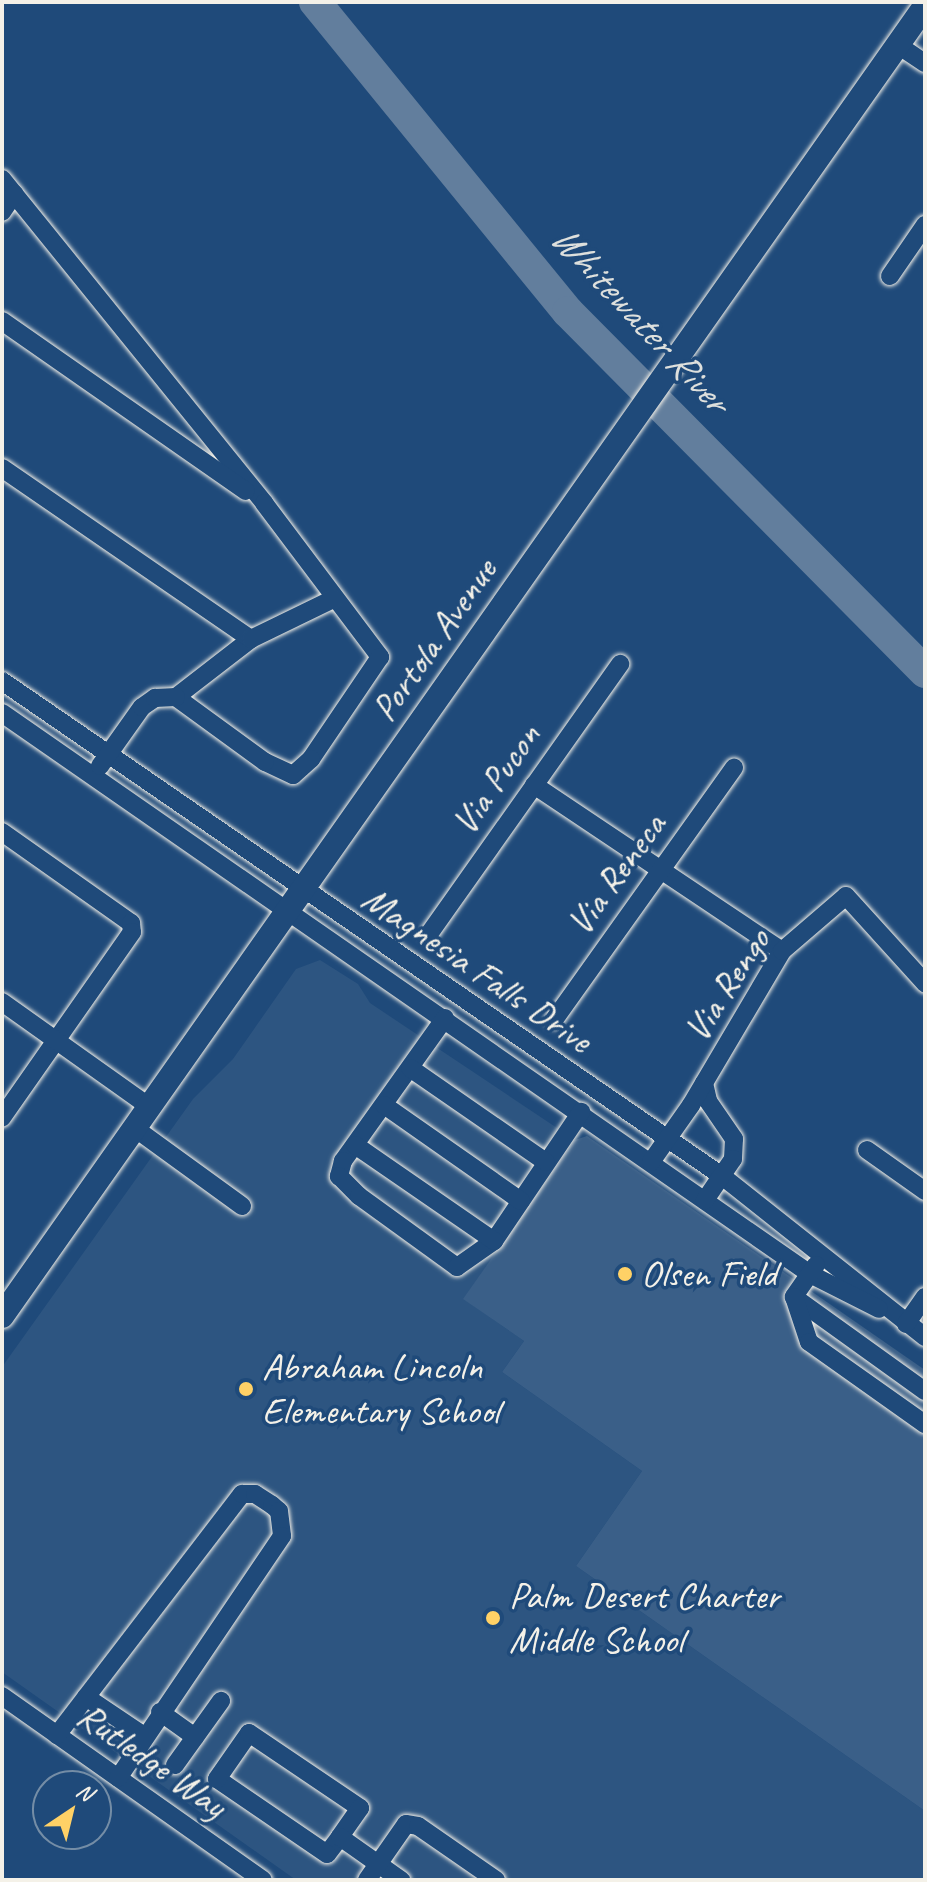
<!DOCTYPE html>
<html>
<head>
<meta charset="utf-8">
<style>
  body { margin:0 }
  #map { position:relative; width:927px; height:1882px; overflow:hidden; background:#1f4a7a; font-family:Caveat,sans-serif }
  div>[style] { position:absolute }
  .built>* { inset:0; background:#2d5581 }
  .green>* { inset:0; background:#3a5f88 }
  .river>* { height:32px; margin:-16px; padding:0 16px; transform-origin:16px; border-radius:16px; background:#627e9d }
  .roads { filter:drop-shadow(0 0 2px #f4f1e8) drop-shadow(0 0 2px #f4f1e8) }
  .minor>* { height:18px; margin:-9px; padding:0 9px; transform-origin:9px; border-radius:9px; background:#1f4a7a }
  .major>* { height:24px; margin:-12px; padding:0 12px; transform-origin:12px; border-radius:12px; background:#1f4a7a }
  .dots>* { width:22px; height:22px; translate:-50% -50%; box-sizing:border-box; border:4px solid #1f4a7a; border-radius:50% }
  span { translate:-50% -50%; white-space:nowrap; text-align:center; line-height:1.15; -webkit-text-stroke:7px #1f4a7a; paint-order:stroke }
  .street-label { font-size:38px; color:#f4f1e8 }
  .poi-label { font-size:38px; color:#f4f1e8 }
  .left { translate:0 -50%; text-align:left }
  .water-label { font-size:40px; color:#dee0dd; font-style:italic }
  .frame { position:absolute; inset:0; border:4px solid #f4f1e8; pointer-events:none }
  .north { position:absolute; left:32px; top:1770px; width:80px; height:80px; box-sizing:border-box; background:#1f4a7a; border:2px solid #748da6; border-radius:50%; rotate:35deg; font-size:22px; font-weight:700; line-height:32px; text-align:center; color:#f4f1e8 }
  .north::after { content:''; display:block; margin:auto; width:28px; height:36px; background:#ffd166; clip-path:polygon(50% 0,100% 100%,50% 72%,0 100%) }
</style>
</head>
<body>
<div id="map">
  <div class="built">
    <div style="clip-path:polygon(320px 960px,358px 984px,370px 1003px,575px 1140px,464px 1299px,524px 1341px,502px 1372px,642px 1471px,576px 1566px,925px 1811px,925px 1880px,296px 1880px,2px 1672px,2px 1367px,193px 1099px,233px 1059px,296px 969px)"></div>
  </div>
  <div class="green">
    <div style="clip-path:polygon(587px 1136px,925px 1370px,925px 1811px,576px 1566px,642px 1471px,502px 1372px,524px 1341px,463px 1299px,575px 1140px)"></div>
  </div>
  <div class="river">
    <div style="left:315px;top:2px;width:400px;rotate:50.8deg"></div>
    <div style="left:568px;top:312px;width:507px;rotate:45.24deg"></div>
  </div>
  <div class="roads">
    <div class="minor">
      <div style="left:898px;top:45px;width:32px;rotate:34deg"></div>
      <div style="left:2px;top:179px;width:417px;rotate:51deg"></div>
      <div style="left:264px;top:503px;width:193px;rotate:53deg"></div>
      <div style="left:380px;top:657px;width:123px;rotate:124.1deg"></div>
      <div style="left:311px;top:759px;width:24px;rotate:138deg"></div>
      <div style="left:293px;top:775px;width:31px;rotate:-155deg"></div>
      <div style="left:265px;top:762px;width:110px;rotate:-143.9deg"></div>
      <div style="left:176px;top:697px;width:95px;rotate:-37.7deg"></div>
      <div style="left:2px;top:212px;width:22px;rotate:-56deg"></div>
      <div style="left:890px;top:276px;width:62px;rotate:-55.5deg"></div>
      <div style="left:2px;top:321px;width:297px;rotate:34.9deg"></div>
      <div style="left:2px;top:468px;width:302px;rotate:34.5deg"></div>
      <div style="left:251px;top:639px;width:93px;rotate:-26deg"></div>
      <div style="left:2px;top:681px;width:874px;rotate:34.51deg"></div>
      <div style="left:722px;top:1176px;width:259px;rotate:38.4deg"></div>
      <div style="left:2px;top:713px;width:984px;rotate:34.77deg"></div>
      <div style="left:810px;top:1274px;width:77px;rotate:26.9deg"></div>
      <div style="left:100px;top:766px;width:72px;rotate:-54.6deg"></div>
      <div style="left:142px;top:707px;width:16px;rotate:-35deg"></div>
      <div style="left:155px;top:698px;width:21px;rotate:-3deg"></div>
      <div style="left:534px;top:785px;width:298px;rotate:33.8deg"></div>
      <div style="left:2px;top:832px;width:158px;rotate:35.2deg"></div>
      <div style="left:131px;top:923px;width:9px;rotate:84deg"></div>
      <div style="left:132px;top:932px;width:227px;rotate:125deg"></div>
      <div style="left:429px;top:934px;width:331px;rotate:-54.7deg"></div>
      <div style="left:2px;top:1002px;width:183px;rotate:35.4deg"></div>
      <div style="left:445px;top:1018px;width:176px;rotate:125.5deg"></div>
      <div style="left:343px;top:1161px;width:16px;rotate:105deg"></div>
      <div style="left:339px;top:1176px;width:28px;rotate:45deg"></div>
      <div style="left:359px;top:1196px;width:121px;rotate:35.9deg"></div>
      <div style="left:457px;top:1267px;width:45px;rotate:-35.1deg"></div>
      <div style="left:494px;top:1241px;width:156px;rotate:-56deg"></div>
      <div style="left:554px;top:1020px;width:310px;rotate:-54.5deg"></div>
      <div style="left:410px;top:1068px;width:165px;rotate:34.7deg"></div>
      <div style="left:704px;top:1083px;width:18px;rotate:77deg"></div>
      <div style="left:708px;top:1101px;width:46px;rotate:55.6deg"></div>
      <div style="left:734px;top:1139px;width:20px;rotate:93deg"></div>
      <div style="left:733px;top:1159px;width:50px;rotate:124.3deg"></div>
      <div style="left:384px;top:1105px;width:167px;rotate:35deg"></div>
      <div style="left:136px;top:1129px;width:131px;rotate:36deg"></div>
      <div style="left:355px;top:1145px;width:169px;rotate:34.6deg"></div>
      <div style="left:867px;top:1150px;width:71px;rotate:35.3deg"></div>
      <div style="left:651px;top:1162px;width:70px;rotate:-54.9deg"></div>
      <div style="left:691px;top:1105px;width:179px;rotate:-59.4deg"></div>
      <div style="left:782px;top:951px;width:84px;rotate:-40.7deg"></div>
      <div style="left:846px;top:896px;width:118px;rotate:47.8deg"></div>
      <div style="left:816px;top:1265px;width:39px;rotate:125deg"></div>
      <div style="left:794px;top:1297px;width:161px;rotate:35.7deg"></div>
      <div style="left:794px;top:1297px;width:47px;rotate:71.6deg"></div>
      <div style="left:809px;top:1342px;width:142px;rotate:35.3deg"></div>
      <div style="left:906px;top:1324px;width:33px;rotate:-55deg"></div>
      <div style="left:2px;top:1696px;width:319px;rotate:35.2deg"></div>
      <div style="left:86px;top:1697px;width:70px;rotate:33.9deg"></div>
      <div style="left:160px;top:1712px;width:43px;rotate:35.5deg"></div>
      <div style="left:57px;top:1735px;width:304px;rotate:-52.5deg"></div>
      <div style="left:242px;top:1494px;width:13px"></div>
      <div style="left:255px;top:1494px;width:20px;rotate:33deg"></div>
      <div style="left:272px;top:1505px;width:9px;rotate:41deg"></div>
      <div style="left:279px;top:1511px;width:25px;rotate:83deg"></div>
      <div style="left:282px;top:1536px;width:292px;rotate:124.1deg"></div>
      <div style="left:175px;top:1765px;width:79px;rotate:-54.3deg"></div>
      <div style="left:340px;top:1837px;width:21px;rotate:127deg"></div>
      <div style="left:327px;top:1854px;width:133px;rotate:-145.7deg"></div>
      <div style="left:217px;top:1779px;width:56px;rotate:-55.2deg"></div>
      <div style="left:249px;top:1733px;width:134px;rotate:34deg"></div>
      <div style="left:360px;top:1808px;width:35px;rotate:125deg"></div>
      <div style="left:340px;top:1837px;width:75px;rotate:35.2deg"></div>
      <div style="left:367px;top:1880px;width:68px;rotate:-55.1deg"></div>
      <div style="left:406px;top:1824px;width:12px;rotate:9deg"></div>
      <div style="left:418px;top:1826px;width:95px;rotate:34.7deg"></div>
    </div>
    <div class="major">
      <div style="left:2px;top:1316px;width:1603px;rotate:-54.83deg"></div>
    </div>
  </div>
  <div class="dots">
    <div style="left:625px;top:1274px;background:#ffd166"></div>
    <div style="left:246px;top:1389px;background:#ffd166"></div>
    <div style="left:493px;top:1618px;background:#ffd166"></div>
  </div>
  <div class="street-label">
    <span style="left:434px;top:640px;rotate:-55deg">Portola Avenue</span>
    <span style="left:496px;top:779px;rotate:-55deg">Via Pucon</span>
    <span style="left:616px;top:874px;rotate:-54deg">Via Reneca</span>
    <span style="left:477px;top:969px;rotate:34deg">Magnesia Falls Drive</span>
    <span style="left:727px;top:985px;rotate:-57deg">Via Rengo</span>
    <span style="left:152px;top:1760px;rotate:35deg">Rutledge Way</span>
  </div>
  <div class="poi-label">
    <span class="left" style="left:641px;top:1274px">Olsen Field</span>
    <span class="left" style="left:262px;top:1389px">Abraham Lincoln<br>Elementary School</span>
    <span class="left" style="left:509px;top:1618px">Palm Desert Charter<br>Middle School</span>
  </div>
  <div class="water-label">
    <span style="left:640px;top:318px;rotate:47deg">Whitewater River</span>
  </div>
  <div class="frame"></div>
  <div class="north">N</div>
</div>
</body>
</html>
